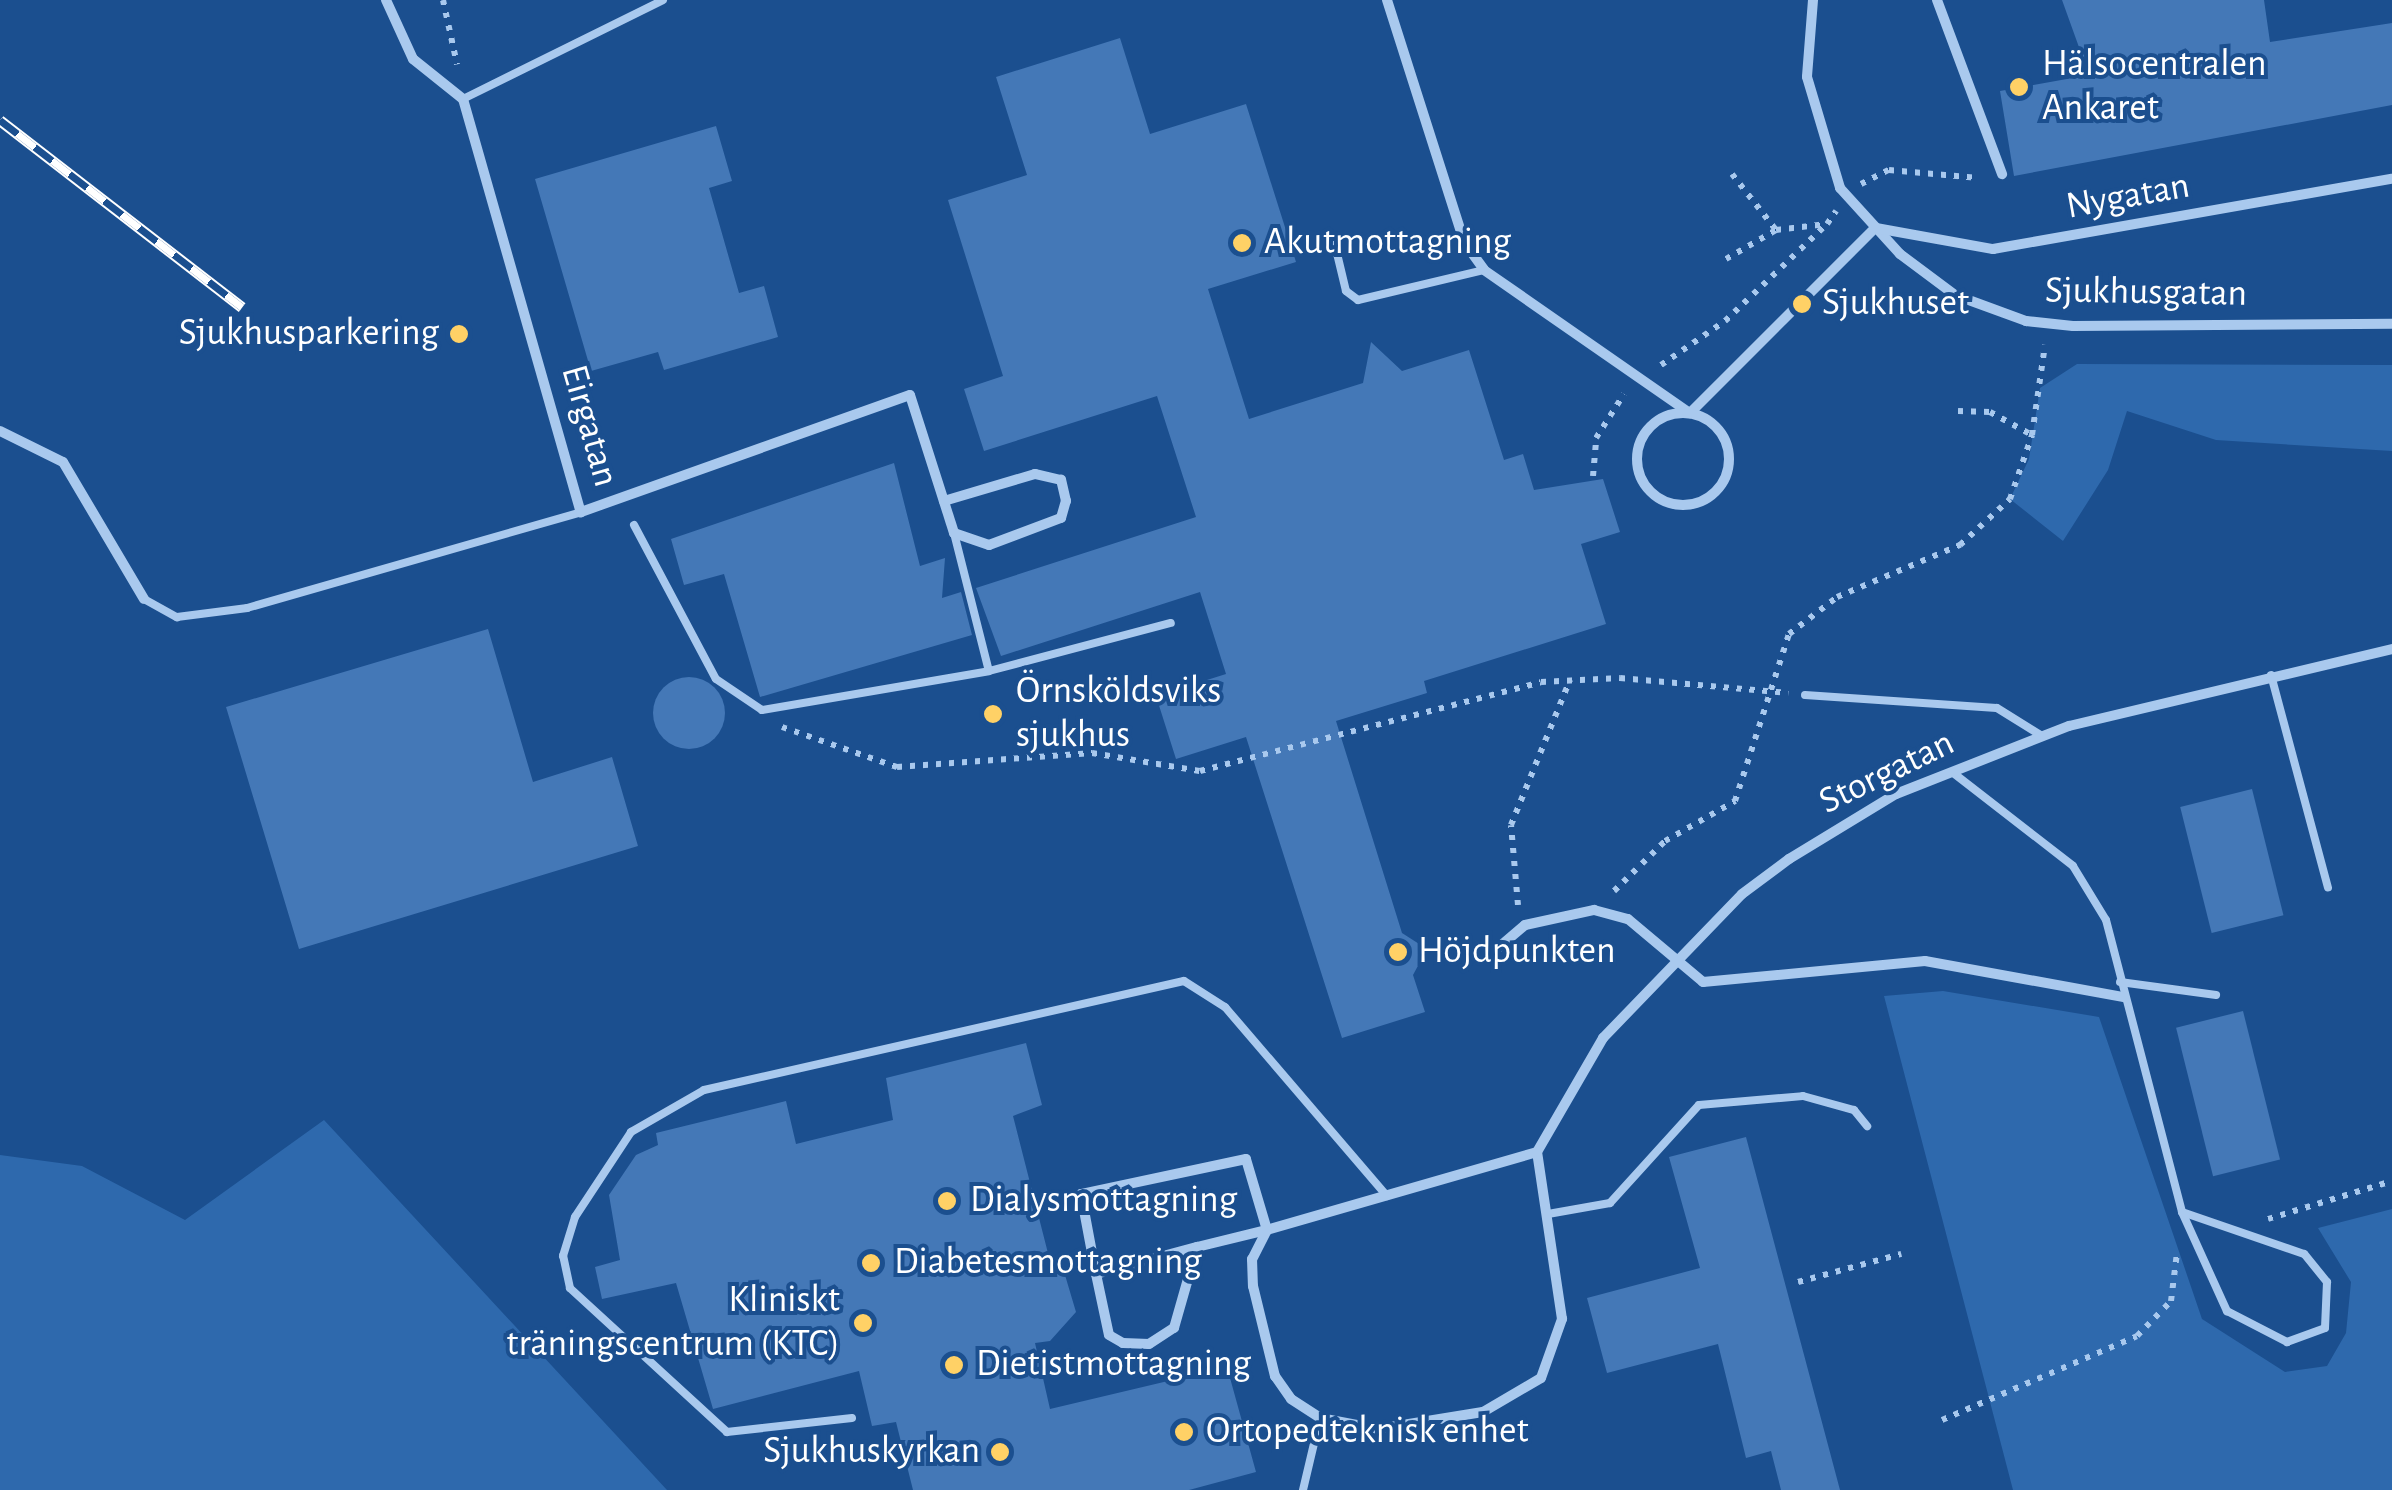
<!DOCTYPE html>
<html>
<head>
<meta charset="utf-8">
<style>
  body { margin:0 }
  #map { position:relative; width:2392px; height:1490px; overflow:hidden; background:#1b4f8f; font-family:"Alegreya Sans",sans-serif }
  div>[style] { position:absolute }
  .green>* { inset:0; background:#2e69ad }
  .building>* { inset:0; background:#4478b7; transform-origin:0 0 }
  .round { border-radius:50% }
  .path>* { height:6px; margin-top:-3px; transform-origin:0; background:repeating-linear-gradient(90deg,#a9c9ee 0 5px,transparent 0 13px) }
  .service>* { height:8px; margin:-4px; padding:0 4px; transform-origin:4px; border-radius:4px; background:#a9c9ee }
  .minor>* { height:10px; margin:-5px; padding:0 5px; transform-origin:5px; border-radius:5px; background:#a9c9ee }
  .minor>.ring { margin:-5px; padding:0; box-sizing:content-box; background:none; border:10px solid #a9c9ee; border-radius:50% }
  .rail>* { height:11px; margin-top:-5.5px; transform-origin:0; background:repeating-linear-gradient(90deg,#1b4f8f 0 22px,#fff 0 44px); box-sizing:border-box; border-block:2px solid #fff }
  .dots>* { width:28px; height:28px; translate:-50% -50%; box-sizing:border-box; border:5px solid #1b4f8f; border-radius:50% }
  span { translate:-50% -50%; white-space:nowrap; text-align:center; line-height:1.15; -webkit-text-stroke:8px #1b4f8f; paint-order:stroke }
  .poi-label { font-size:38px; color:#fff }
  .left { translate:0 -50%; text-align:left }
  .right { translate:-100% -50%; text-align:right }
  .street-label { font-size:38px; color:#fff }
</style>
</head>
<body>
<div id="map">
  <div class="green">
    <div style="clip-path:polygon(2077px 364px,2392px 365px,2392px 451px,2216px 440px,2127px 411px,2108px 470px,2063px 541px,2010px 499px,2029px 459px,2040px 388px)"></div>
    <div style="clip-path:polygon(1943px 991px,2099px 1017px,2202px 1319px,2285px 1372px,2327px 1366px,2346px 1333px,2351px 1282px,2318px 1228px,2392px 1209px,2392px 1490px,2013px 1490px,1884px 996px)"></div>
    <div style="clip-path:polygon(324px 1120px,667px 1490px,0 1490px,0 1155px,82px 1166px,185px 1220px)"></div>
  </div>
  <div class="building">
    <div style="clip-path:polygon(2062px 0,2264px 0,2270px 42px,2392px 23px,2392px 105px,2014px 176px,2000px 91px,2089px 75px)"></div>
    <div style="clip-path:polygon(1120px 38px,1150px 134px,1246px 104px,1296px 262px,1208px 289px,1249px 419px,1363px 383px,1371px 342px,1402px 371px,1469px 350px,1504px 460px,1523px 454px,1534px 490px,1603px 479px,1620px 532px,1581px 544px,1606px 624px,1424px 681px,1427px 693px,1336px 721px,1402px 933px,1427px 949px,1413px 975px,1425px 1012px,1342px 1038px,1246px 737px,1176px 759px,1156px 696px,1226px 674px,1200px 592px,1001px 656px,976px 588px,1196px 517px,1157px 396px,984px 451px,964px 389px,1003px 376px,948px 200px,1027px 175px,996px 77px)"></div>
    <div style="clip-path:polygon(716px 126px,732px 181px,709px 188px,739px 293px,764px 286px,778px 337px,664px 370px,658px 352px,591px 371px,535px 179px)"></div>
    <div style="clip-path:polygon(894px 463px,920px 566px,945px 558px,942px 598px,961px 592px,972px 635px,760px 697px,724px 574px,684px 585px,671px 539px)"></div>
    <div style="clip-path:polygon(488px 629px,533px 782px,612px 757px,638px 846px,299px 949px,226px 707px)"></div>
    <div class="round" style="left:653px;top:677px;width:72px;height:72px"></div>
    <div style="left:2252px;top:789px;width:130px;height:74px;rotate:76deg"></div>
    <div style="left:2243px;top:1011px;width:153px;height:69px;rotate:76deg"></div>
    <div style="clip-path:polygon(1026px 1043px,1042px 1105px,1013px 1116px,1051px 1265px,1065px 1275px,1076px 1312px,1050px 1341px,1035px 1343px,1050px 1409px,1227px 1367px,1256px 1472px,1189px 1490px,913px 1490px,896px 1422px,872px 1426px,859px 1371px,713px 1409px,676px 1283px,602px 1299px,595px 1267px,620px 1260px,609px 1195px,636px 1155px,658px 1145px,656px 1133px,786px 1101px,796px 1144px,893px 1120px,886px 1078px)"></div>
    <div style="clip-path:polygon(1746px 1137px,1840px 1490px,1781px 1490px,1771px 1451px,1746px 1458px,1718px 1344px,1607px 1373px,1587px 1298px,1700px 1268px,1669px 1157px)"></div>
  </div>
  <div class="path">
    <div style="left:443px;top:0;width:66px;rotate:77.7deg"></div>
    <div style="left:1732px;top:174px;width:71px;rotate:51.8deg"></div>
    <div style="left:1776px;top:230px;width:51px;rotate:-6.7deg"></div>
    <div style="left:1827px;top:224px;width:16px;rotate:-55deg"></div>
    <div style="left:1861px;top:184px;width:31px;rotate:-27deg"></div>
    <div style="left:1889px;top:170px;width:90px;rotate:5.1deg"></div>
    <div style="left:1726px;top:259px;width:58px;rotate:-30.1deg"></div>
    <div style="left:1661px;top:365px;width:78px;rotate:-34.5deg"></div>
    <div style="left:1725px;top:321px;width:141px;rotate:-43.6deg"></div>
    <div style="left:1958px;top:411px;width:32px;rotate:2deg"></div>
    <div style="left:1990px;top:412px;width:48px;rotate:28.7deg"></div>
    <div style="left:2032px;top:435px;width:91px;rotate:-81.8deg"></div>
    <div style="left:1593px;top:476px;width:38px;rotate:-85deg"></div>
    <div style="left:1596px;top:438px;width:52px;rotate:-57.5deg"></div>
    <div style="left:782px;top:727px;width:122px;rotate:19.2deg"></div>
    <div style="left:897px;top:767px;width:196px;rotate:-4.1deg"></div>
    <div style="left:1092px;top:753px;width:109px;rotate:9.5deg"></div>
    <div style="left:1200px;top:771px;width:352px;rotate:-14.6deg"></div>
    <div style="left:1541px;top:682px;width:79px;rotate:-2.9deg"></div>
    <div style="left:1620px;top:678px;width:169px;rotate:5.1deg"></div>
    <div style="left:1614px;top:891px;width:71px;rotate:-44.4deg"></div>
    <div style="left:1665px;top:841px;width:81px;rotate:-29.7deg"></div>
    <div style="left:1735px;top:801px;width:176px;rotate:-72.1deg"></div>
    <div style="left:1789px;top:634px;width:61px;rotate:-37.6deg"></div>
    <div style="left:1837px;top:597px;width:134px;rotate:-22.9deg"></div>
    <div style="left:1960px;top:545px;width:68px;rotate:-42.6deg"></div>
    <div style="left:2010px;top:499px;width:68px;rotate:-71deg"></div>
    <div style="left:1518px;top:905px;width:80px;rotate:-95deg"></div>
    <div style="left:1511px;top:825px;width:157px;rotate:-67.9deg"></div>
    <div style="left:2268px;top:1219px;width:130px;rotate:-17deg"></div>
    <div style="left:1798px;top:1282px;width:107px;rotate:-15.2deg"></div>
    <div style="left:1942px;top:1420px;width:212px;rotate:-23.3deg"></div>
    <div style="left:2137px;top:1336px;width:49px;rotate:-45.8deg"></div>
    <div style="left:2171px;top:1301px;width:48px;rotate:-82.9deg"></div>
  </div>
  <div class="service">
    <div style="left:463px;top:99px;width:223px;rotate:-26.3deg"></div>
    <div style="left:1334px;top:241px;width:51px;rotate:76.5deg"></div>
    <div style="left:1346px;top:291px;width:15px;rotate:37deg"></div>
    <div style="left:1358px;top:300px;width:130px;rotate:-13.4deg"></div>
    <div style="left:634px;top:525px;width:174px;rotate:62deg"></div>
    <div style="left:716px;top:679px;width:55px;rotate:34deg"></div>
    <div style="left:762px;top:710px;width:230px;rotate:-9.7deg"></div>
    <div style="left:989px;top:671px;width:188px;rotate:-14.8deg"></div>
    <div style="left:954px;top:533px;width:142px;rotate:75.8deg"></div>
    <div style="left:144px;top:599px;width:38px;rotate:29deg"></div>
    <div style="left:177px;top:617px;width:71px;rotate:-7.3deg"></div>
    <div style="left:247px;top:608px;width:348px;rotate:-16deg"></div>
    <div style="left:2271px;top:675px;width:220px;rotate:75deg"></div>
    <div style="left:1805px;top:695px;width:192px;rotate:3.9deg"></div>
    <div style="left:1997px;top:708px;width:53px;rotate:31.9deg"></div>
    <div style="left:1952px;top:772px;width:153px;rotate:37.8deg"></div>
    <div style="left:2073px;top:866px;width:63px;rotate:58.6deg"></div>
    <div style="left:2106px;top:920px;width:302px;rotate:75.4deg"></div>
    <div style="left:2182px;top:1212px;width:109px;rotate:65.6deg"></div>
    <div style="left:2227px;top:1311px;width:68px;rotate:27.3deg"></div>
    <div style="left:2287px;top:1342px;width:40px;rotate:-20.2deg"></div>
    <div style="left:2325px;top:1328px;width:46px;rotate:-87.5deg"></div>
    <div style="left:2327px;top:1282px;width:36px;rotate:-129deg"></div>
    <div style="left:2304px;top:1254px;width:129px;rotate:-161deg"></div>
    <div style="left:2120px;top:982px;width:97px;rotate:7.7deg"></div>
    <div style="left:1548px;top:1214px;width:63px;rotate:-10.1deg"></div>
    <div style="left:1610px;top:1203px;width:132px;rotate:-47.8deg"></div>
    <div style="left:1699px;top:1105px;width:104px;rotate:-4.9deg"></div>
    <div style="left:1803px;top:1096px;width:53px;rotate:15.4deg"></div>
    <div style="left:1854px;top:1110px;width:21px;rotate:51deg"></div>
    <div style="left:852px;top:1418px;width:126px;rotate:173.6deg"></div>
    <div style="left:727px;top:1432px;width:213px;rotate:-137.5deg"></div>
    <div style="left:570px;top:1288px;width:33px;rotate:-102deg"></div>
    <div style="left:563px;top:1256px;width:41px;rotate:-72.9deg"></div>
    <div style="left:575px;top:1217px;width:102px;rotate:-56.6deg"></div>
    <div style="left:631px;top:1132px;width:84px;rotate:-29.9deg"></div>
    <div style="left:704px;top:1090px;width:492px;rotate:-12.8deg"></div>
    <div style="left:1184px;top:981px;width:49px;rotate:32.4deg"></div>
    <div style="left:1225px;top:1007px;width:249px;rotate:49.4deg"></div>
    <div style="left:1303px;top:1490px;width:74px;rotate:-76.7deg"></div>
  </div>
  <div class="minor">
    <div style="left:386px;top:0;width:65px;rotate:65.4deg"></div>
    <div style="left:413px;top:59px;width:64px;rotate:38.7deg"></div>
    <div style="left:463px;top:99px;width:430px;rotate:74.1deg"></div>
    <div style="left:581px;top:512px;width:349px;rotate:-19.6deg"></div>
    <div style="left:910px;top:395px;width:145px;rotate:72.3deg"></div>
    <div style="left:954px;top:533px;width:37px;rotate:19deg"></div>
    <div style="left:989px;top:545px;width:77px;rotate:-20.6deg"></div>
    <div style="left:1061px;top:518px;width:18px;rotate:-74deg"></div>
    <div style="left:1066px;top:501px;width:22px;rotate:-103deg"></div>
    <div style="left:1061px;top:480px;width:27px;rotate:-167deg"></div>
    <div style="left:1035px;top:474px;width:95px;rotate:163.5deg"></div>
    <div style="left:1387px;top:0;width:254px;rotate:72.3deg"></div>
    <div style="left:1464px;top:242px;width:34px;rotate:54deg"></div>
    <div style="left:1484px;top:270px;width:251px;rotate:34.8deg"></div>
    <div style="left:1690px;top:413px;width:262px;rotate:-45deg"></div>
    <div style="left:1813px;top:0;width:77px;rotate:94.5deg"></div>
    <div style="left:1807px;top:77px;width:116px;rotate:73.4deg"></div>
    <div style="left:1840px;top:188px;width:89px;rotate:47.7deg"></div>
    <div style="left:1900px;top:254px;width:69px;rotate:36.7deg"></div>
    <div style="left:1955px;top:295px;width:76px;rotate:20.1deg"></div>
    <div style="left:2026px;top:321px;width:47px;rotate:6.1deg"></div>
    <div style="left:2073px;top:326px;width:319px;rotate:-0.4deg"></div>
    <div style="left:1937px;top:0;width:186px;rotate:69.5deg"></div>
    <div style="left:1876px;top:228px;width:119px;rotate:10.2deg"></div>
    <div style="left:1993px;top:249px;width:405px;rotate:-10deg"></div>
    <div class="ring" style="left:1637px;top:413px;width:82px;height:82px"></div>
    <div style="left:0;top:431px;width:70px;rotate:26.2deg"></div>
    <div style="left:63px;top:462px;width:159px;rotate:59.4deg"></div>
    <div style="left:1492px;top:953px;width:43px;rotate:-40.3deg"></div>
    <div style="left:1525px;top:925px;width:71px;rotate:-12.3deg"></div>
    <div style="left:1594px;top:910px;width:35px;rotate:15deg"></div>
    <div style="left:1628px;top:919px;width:98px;rotate:40deg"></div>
    <div style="left:1703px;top:982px;width:223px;rotate:-5.4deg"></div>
    <div style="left:1925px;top:961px;width:202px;rotate:10.3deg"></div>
    <div style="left:1537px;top:1152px;width:281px;rotate:163.9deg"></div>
    <div style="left:1267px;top:1230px;width:33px;rotate:117deg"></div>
    <div style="left:1252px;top:1259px;width:27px;rotate:88deg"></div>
    <div style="left:1253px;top:1286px;width:93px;rotate:76.3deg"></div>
    <div style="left:1275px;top:1376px;width:28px;rotate:55deg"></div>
    <div style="left:1291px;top:1399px;width:35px;rotate:33deg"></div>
    <div style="left:1320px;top:1418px;width:59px;rotate:10.7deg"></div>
    <div style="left:1378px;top:1429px;width:106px;rotate:-9.2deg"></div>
    <div style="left:1483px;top:1412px;width:67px;rotate:-30.4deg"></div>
    <div style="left:1541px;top:1378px;width:63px;rotate:-70.4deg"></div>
    <div style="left:1562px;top:1319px;width:169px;rotate:-98.5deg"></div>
    <div style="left:1537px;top:1152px;width:132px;rotate:-59.9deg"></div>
    <div style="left:1603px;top:1038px;width:200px;rotate:-46deg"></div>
    <div style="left:1742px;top:894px;width:59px;rotate:-36.7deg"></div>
    <div style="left:1789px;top:859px;width:125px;rotate:-31.3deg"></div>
    <div style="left:1896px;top:794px;width:186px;rotate:-21.5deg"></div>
    <div style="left:2069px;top:726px;width:332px;rotate:-13.4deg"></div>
    <div style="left:1096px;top:1274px;width:105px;rotate:-15deg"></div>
    <div style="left:1197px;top:1247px;width:72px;rotate:-13.7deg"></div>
    <div style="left:1267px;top:1230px;width:74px;rotate:-106.5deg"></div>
    <div style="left:1246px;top:1159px;width:169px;rotate:168deg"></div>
    <div style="left:1081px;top:1194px;width:81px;rotate:79.4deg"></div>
    <div style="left:1096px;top:1274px;width:62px;rotate:78deg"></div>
    <div style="left:1109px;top:1335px;width:16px;rotate:30deg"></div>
    <div style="left:1123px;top:1343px;width:26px;rotate:2deg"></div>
    <div style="left:1149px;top:1344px;width:30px;rotate:-33deg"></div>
    <div style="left:1174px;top:1328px;width:84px;rotate:-74.1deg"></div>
  </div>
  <div class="rail">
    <div style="left:0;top:120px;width:306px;rotate:37.7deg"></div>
  </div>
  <div class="dots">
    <div style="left:2019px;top:87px;background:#ffd166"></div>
    <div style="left:1242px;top:243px;background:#ffd166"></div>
    <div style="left:1802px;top:304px;background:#ffd166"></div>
    <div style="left:459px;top:334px;background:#ffd166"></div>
    <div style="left:993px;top:714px;background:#ffd166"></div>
    <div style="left:1398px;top:952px;background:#ffd166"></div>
    <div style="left:947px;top:1201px;background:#ffd166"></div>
    <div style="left:871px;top:1263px;background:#ffd166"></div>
    <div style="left:863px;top:1323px;background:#ffd166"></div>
    <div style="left:954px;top:1365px;background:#ffd166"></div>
    <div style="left:1184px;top:1432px;background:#ffd166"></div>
    <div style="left:1000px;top:1452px;background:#ffd166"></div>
  </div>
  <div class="poi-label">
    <span class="left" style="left:2042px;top:87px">Hälsocentralen<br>Ankaret</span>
    <span class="left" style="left:1264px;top:243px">Akutmottagning</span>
    <span class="left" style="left:1822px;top:304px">Sjukhuset</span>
    <span class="right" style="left:439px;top:334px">Sjukhusparkering</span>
    <span class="left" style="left:1016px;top:714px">Örnsköldsviks<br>sjukhus</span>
    <span class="left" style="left:1418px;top:952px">Höjdpunkten</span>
    <span class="left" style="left:970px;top:1201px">Dialysmottagning</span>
    <span class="left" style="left:894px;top:1263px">Diabetesmottagning</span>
    <span class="right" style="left:840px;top:1323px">Kliniskt<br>träningscentrum (KTC)</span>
    <span class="left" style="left:976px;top:1365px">Dietistmottagning</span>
    <span class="left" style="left:1206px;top:1432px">Ortopedteknisk enhet</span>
    <span class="right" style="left:980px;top:1452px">Sjukhuskyrkan</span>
  </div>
  <div class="street-label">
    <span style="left:2128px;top:197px;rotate:-10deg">Nygatan</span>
    <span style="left:2146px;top:293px;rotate:1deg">Sjukhusgatan</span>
    <span style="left:589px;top:426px;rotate:74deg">Eirgatan</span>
    <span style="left:1887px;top:773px;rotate:-26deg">Storgatan</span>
  </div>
</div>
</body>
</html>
